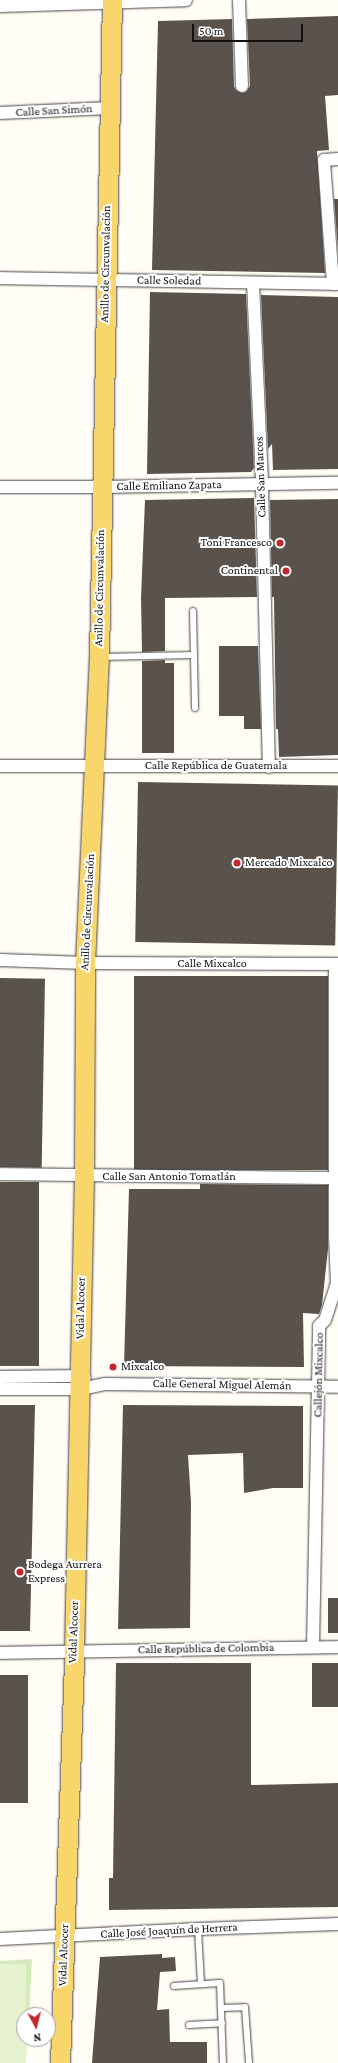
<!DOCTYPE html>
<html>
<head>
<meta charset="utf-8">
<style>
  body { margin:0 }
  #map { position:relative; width:338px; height:2063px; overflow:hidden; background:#fffdf5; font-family:"Crimson Pro",serif }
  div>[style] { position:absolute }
  .green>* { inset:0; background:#d5ebbd }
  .pitch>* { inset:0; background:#e6f2cf; transform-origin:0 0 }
  .building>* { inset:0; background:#5a524d; transform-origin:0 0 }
  .roads { filter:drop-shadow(0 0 1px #444) drop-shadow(0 0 1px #444) }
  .lane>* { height:6px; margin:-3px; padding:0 3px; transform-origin:3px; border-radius:3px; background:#fff }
  .street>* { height:12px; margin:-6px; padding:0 6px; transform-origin:6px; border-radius:6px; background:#fff }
  .primary>* { height:19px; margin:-9.5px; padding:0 9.5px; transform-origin:9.5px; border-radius:9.5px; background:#f9d66b }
  .dots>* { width:11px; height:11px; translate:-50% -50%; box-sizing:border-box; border:2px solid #fff; border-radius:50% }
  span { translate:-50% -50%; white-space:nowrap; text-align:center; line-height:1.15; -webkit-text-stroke:4px #fff; paint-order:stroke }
  .street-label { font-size:12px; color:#111 }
  .poi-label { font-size:12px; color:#111 }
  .right { translate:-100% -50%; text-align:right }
  .left { translate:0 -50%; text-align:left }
  .north { position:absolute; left:16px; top:2007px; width:40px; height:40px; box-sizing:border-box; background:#fff; border:1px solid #a0a0a0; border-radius:50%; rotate:173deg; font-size:11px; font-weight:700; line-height:16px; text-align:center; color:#111 }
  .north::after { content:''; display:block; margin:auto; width:14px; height:18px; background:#c4262e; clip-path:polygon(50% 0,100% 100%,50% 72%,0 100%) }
  .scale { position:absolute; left:192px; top:24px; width:111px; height:18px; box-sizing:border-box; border:2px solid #111; border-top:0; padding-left:5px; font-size:12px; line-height:14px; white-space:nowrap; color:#111; -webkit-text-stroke:3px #fff; paint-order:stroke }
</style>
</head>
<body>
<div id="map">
  <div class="green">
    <div style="clip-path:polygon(32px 1959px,29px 2015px,24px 2015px,24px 2039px,27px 2039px,26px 2063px,0 2063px,0 1961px)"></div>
  </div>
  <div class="pitch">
    <div style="left:0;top:1964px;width:26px;height:99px"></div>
  </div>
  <div class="building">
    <div style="clip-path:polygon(338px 16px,338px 95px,325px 96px,329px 150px,317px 151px,325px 273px,152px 270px,158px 21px,232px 19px,234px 86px,236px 90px,242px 93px,246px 92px,250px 86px,247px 19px)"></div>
    <div style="clip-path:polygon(334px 199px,338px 199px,338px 249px)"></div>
    <div style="clip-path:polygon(150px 292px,246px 294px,254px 468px,251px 472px,147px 474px)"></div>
    <div style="clip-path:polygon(261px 295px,338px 297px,338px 469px,273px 470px,272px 444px,268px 449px)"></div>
    <div style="clip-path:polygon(254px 498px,257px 597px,165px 598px,165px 651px,142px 652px,141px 598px,145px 500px)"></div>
    <div style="clip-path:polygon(338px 499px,338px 755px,279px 757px,278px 729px,276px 729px,274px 597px,272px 597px,270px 500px)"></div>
    <div style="clip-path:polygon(219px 646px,258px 646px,261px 729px,244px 729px,244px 716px,219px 716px)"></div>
    <div style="clip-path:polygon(165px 660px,165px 663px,174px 663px,174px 753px,142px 753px,142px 661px)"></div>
    <div style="left:138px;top:782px;width:200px;height:160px;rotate:1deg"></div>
    <div style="left:328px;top:976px;width:194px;height:194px;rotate:90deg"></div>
    <div style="left:0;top:978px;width:45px;height:189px;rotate:1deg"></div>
    <div style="left:0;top:1182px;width:39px;height:184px"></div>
    <div style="clip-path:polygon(200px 1184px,328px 1185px,328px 1249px,322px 1305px,319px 1314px,303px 1313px,304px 1367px,124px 1366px,129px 1189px,200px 1189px)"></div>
    <div style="clip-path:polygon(0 1405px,35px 1405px,30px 1631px,0 1631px)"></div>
    <div style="clip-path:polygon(123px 1405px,303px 1406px,303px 1488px,273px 1488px,244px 1493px,243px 1453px,188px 1455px,191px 1503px,190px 1628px,118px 1629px)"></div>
    <div style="left:328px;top:1598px;width:10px;height:35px"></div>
    <div style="clip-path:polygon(116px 1663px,251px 1663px,251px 1785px,338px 1783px,338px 1907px,109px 1910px,109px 1878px,113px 1878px)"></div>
    <div style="left:338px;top:1663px;width:44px;height:26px;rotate:90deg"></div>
    <div style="left:0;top:1675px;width:28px;height:128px"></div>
    <div style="clip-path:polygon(162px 1954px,162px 1958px,175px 1957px,176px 1971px,160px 1972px,157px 2010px,169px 2009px,170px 2042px,207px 2042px,207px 2063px,92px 2063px,100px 1957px)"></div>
  </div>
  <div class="roads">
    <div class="lane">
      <div style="left:193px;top:611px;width:97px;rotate:88.8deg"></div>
      <div style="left:101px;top:657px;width:93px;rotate:-1.2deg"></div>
      <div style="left:198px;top:1929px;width:55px;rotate:86.9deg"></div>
      <div style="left:174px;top:1986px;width:46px;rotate:-3.7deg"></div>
      <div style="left:220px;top:1983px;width:80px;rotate:87.9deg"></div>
      <div style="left:221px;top:2008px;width:24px;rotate:-2deg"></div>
      <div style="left:245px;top:2007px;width:56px;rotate:85.9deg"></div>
      <div style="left:189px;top:2025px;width:33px;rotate:-3deg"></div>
    </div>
    <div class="street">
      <div style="left:239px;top:0;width:86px;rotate:88deg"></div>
      <div style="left:0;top:6px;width:186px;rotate:-1.8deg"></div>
      <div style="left:0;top:113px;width:109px;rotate:-2.6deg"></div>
      <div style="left:0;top:278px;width:338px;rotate:1deg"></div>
      <div style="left:253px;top:283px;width:202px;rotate:87.4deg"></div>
      <div style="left:262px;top:485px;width:282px;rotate:88.6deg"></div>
      <div style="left:333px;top:284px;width:124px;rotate:-94.2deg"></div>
      <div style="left:324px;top:160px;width:14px;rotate:-4deg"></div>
      <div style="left:0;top:487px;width:101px"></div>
      <div style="left:101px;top:487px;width:237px;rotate:-1deg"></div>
      <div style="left:0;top:766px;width:338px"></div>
      <div style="left:0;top:960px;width:85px;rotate:2deg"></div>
      <div style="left:85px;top:963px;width:253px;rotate:0.2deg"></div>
      <div style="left:0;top:1174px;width:338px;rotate:0.7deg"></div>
      <div style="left:0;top:1377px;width:80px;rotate:-0.7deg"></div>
      <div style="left:80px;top:1376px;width:5px;rotate:22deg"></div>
      <div style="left:0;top:1389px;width:80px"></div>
      <div style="left:80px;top:1389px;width:25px;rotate:-11deg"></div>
      <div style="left:105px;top:1384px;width:233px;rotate:0.7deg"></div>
      <div style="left:313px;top:1647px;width:321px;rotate:-88.9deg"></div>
      <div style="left:319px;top:1326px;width:8px;rotate:-45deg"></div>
      <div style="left:325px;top:1320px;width:38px;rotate:-72deg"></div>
      <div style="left:337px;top:1284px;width:47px;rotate:-92.4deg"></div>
      <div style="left:335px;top:1237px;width:273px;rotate:-90deg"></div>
      <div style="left:0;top:1653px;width:338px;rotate:-1deg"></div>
      <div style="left:0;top:1939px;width:198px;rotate:-2.9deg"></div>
      <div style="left:198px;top:1929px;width:140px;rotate:-2deg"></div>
    </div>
    <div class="primary">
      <div style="left:60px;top:2063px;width:411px;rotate:-88deg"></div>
      <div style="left:74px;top:1652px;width:476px;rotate:-88.8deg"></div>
      <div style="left:84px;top:1176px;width:213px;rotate:-89.7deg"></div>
      <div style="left:85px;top:963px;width:306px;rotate:-87.4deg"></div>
      <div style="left:99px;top:657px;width:657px;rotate:-88.87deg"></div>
    </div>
  </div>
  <div class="dots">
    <div style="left:280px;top:543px;background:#c4262e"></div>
    <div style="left:286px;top:571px;background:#c4262e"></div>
    <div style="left:237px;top:863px;background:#c4262e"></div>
    <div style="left:113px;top:1367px;background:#c4262e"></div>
    <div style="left:20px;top:1572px;background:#c4262e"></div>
  </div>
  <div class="street-label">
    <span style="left:54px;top:111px;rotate:-3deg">Calle San Simón</span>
    <span style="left:106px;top:264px;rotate:-89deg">Anillo de Circunvalación</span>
    <span style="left:169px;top:281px;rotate:1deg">Calle Soledad</span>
    <span style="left:261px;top:477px;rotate:-92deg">Calle San Marcos</span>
    <span style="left:169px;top:486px;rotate:-1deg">Calle Emiliano Zapata</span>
    <span style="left:100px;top:588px;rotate:-89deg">Anillo de Circunvalación</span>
    <span style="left:216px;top:766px">Calle República de Guatemala</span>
    <span style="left:88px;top:912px;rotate:-87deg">Anillo de Circunvalación</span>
    <span style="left:212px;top:964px">Calle Mixcalco</span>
    <span style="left:169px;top:1177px">Calle San Antonio Tomatlán</span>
    <span style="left:81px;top:1308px;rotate:-89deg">Vidal Alcocer</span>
    <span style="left:319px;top:1375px;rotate:-89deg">Callejón Mixcalco</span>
    <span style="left:222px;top:1385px;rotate:1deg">Calle General Miguel Alemán</span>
    <span style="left:74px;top:1632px;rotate:-88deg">Vidal Alcocer</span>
    <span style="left:206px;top:1649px;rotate:-1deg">Calle República de Colombia</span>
    <span style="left:169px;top:1931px;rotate:-3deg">Calle José Joaquín de Herrera</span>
    <span style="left:64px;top:1955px;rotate:-88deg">Vidal Alcocer</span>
  </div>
  <div class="poi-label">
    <span class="right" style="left:272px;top:543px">Toni Francesco</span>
    <span class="right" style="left:278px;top:571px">Continental</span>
    <span class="left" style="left:245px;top:863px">Mercado Mixcalco</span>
    <span class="left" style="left:121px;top:1367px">Mixcalco</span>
    <span class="left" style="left:28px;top:1572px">Bodega Aurrera<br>Express</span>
  </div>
  <div class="north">N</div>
  <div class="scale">50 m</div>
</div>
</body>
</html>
